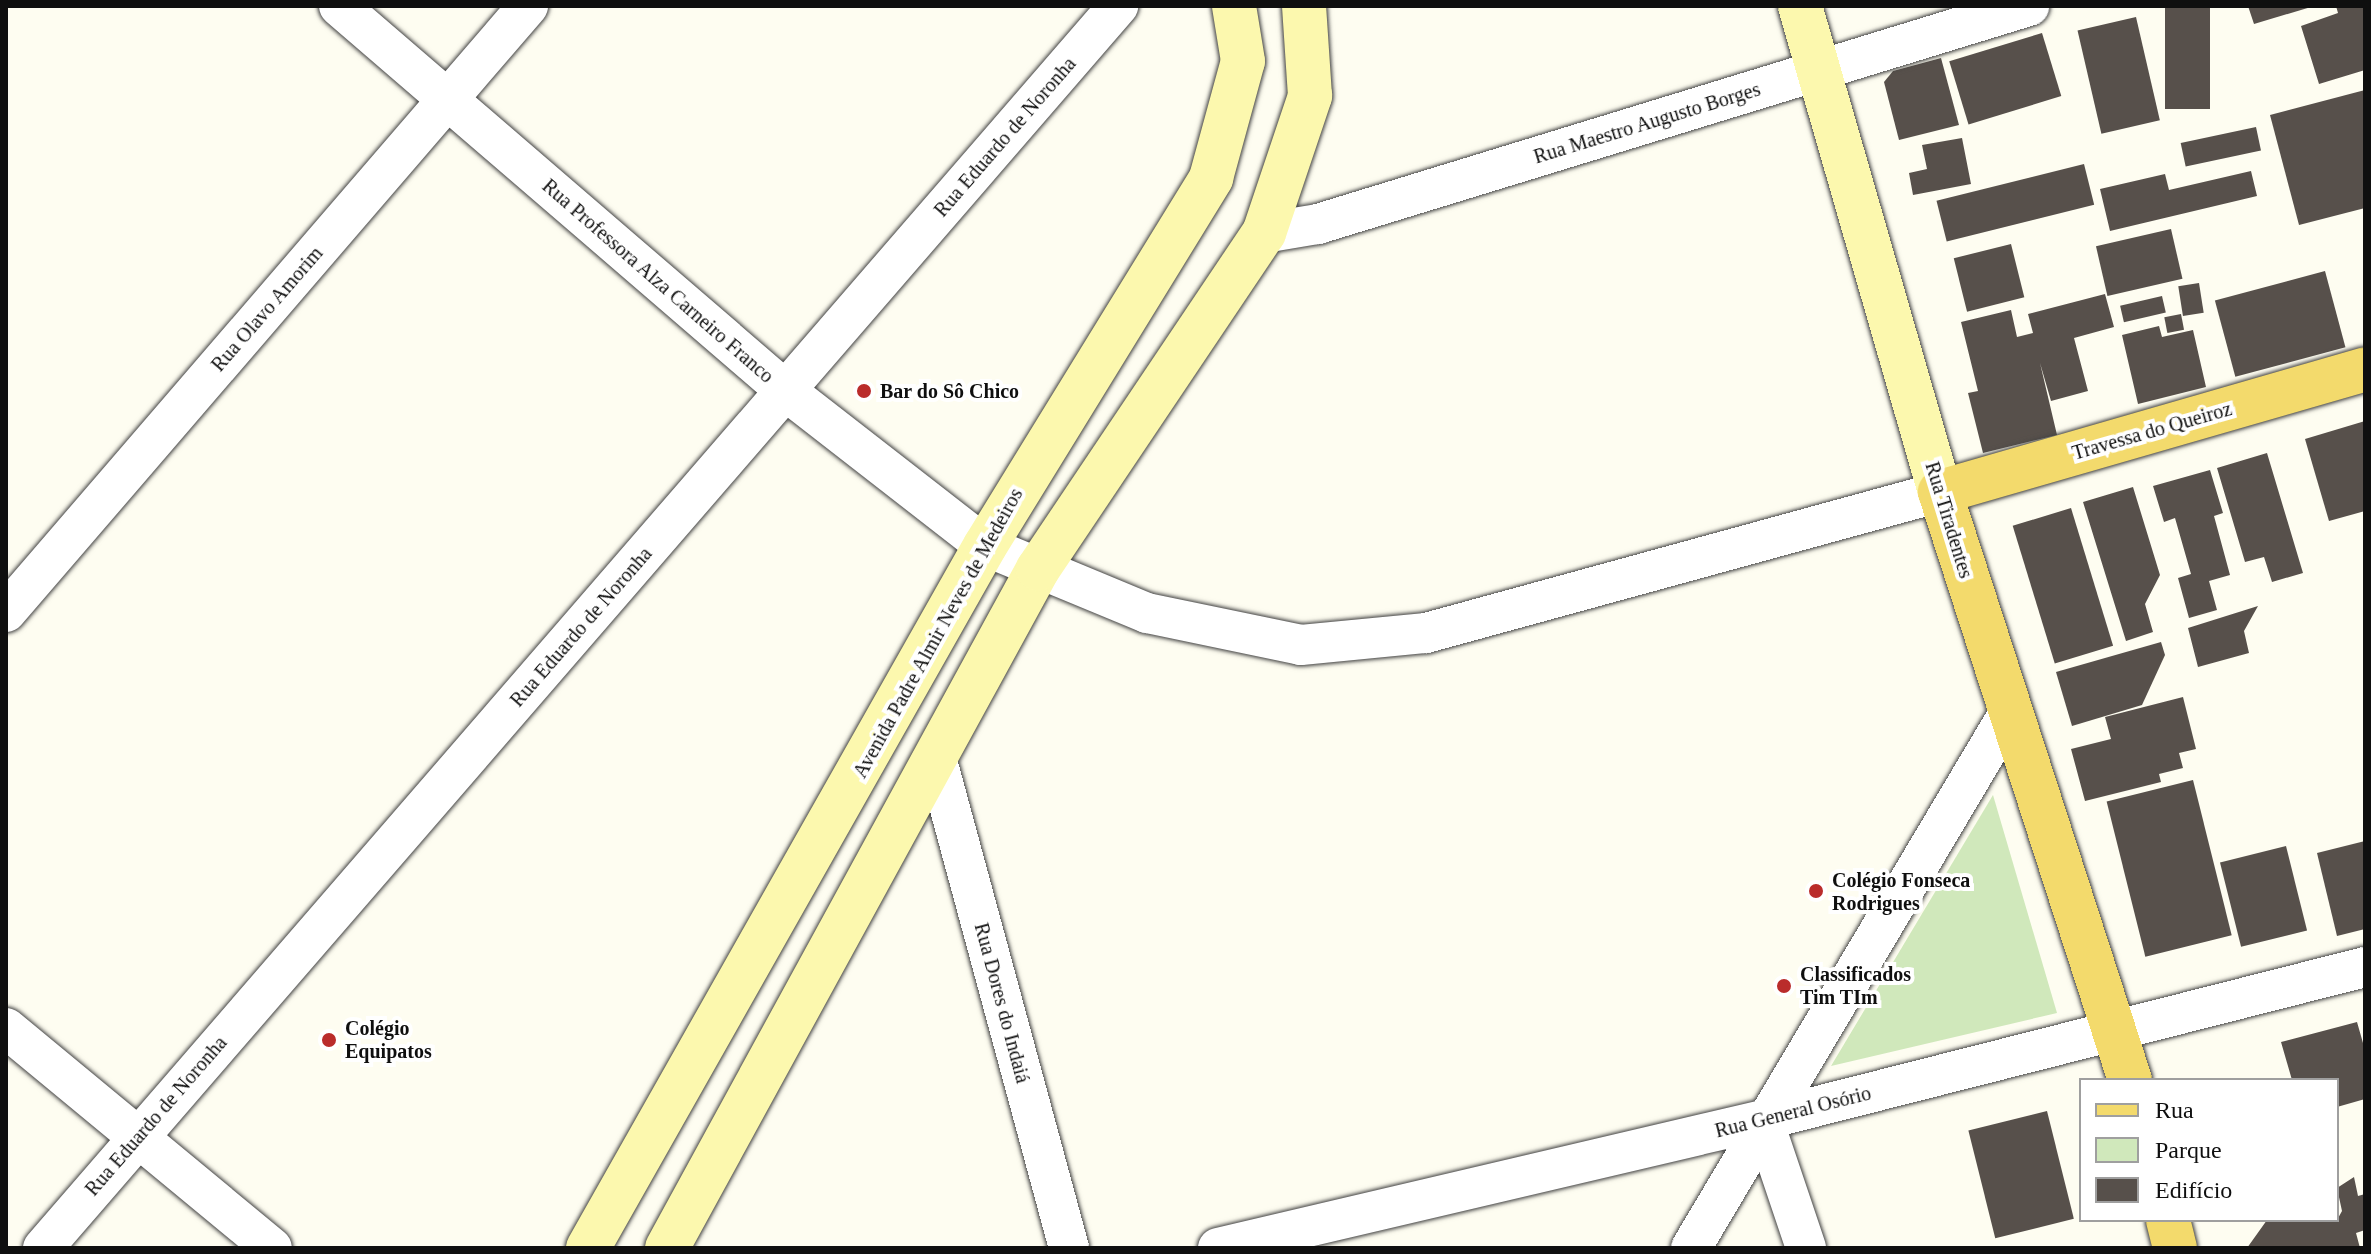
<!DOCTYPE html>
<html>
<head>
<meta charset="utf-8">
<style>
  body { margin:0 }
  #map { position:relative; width:2371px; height:1254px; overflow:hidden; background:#fefdf1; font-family:"Times New Roman",serif }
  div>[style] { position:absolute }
  .green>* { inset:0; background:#d0e8bb }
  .building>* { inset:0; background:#57504b; transform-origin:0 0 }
  .roads { filter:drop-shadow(0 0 2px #424242) drop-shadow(0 0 2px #424242) }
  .street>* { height:40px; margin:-20px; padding:0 20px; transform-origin:20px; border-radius:20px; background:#fff }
  .secondary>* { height:44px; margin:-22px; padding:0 22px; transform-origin:22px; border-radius:22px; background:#fcf8ae }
  .primary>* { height:44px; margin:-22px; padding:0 22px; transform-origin:22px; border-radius:22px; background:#f3da6c }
  .dots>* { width:22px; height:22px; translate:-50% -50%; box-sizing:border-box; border:4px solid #fff; border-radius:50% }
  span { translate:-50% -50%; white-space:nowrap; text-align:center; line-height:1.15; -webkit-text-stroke:8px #fff; paint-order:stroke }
  .street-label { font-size:20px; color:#0f0f0f }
  .poi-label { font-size:20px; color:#0f0f0f; font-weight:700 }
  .left { translate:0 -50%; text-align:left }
  .frame { position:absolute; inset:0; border:8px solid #0f0f0f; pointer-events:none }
  .legend { position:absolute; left:2079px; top:1078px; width:260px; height:144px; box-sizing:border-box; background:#fff; border:2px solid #9f9f9f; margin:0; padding:10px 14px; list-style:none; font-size:24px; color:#0f0f0f }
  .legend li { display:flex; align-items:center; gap:16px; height:40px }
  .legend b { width:40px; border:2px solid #9f9f9f }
</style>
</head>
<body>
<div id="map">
  <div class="green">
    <div style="clip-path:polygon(1993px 795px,2057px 1013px,1831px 1066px)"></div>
  </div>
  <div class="building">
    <div style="left:2165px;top:6px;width:45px;height:103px"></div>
    <div style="clip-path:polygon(2248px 6px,2311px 6px,2311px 7px,2254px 24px)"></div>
    <div style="clip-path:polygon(2336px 6px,2365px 6px,2365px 70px,2319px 84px,2301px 26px,2338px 13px)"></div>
    <div style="left:2136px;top:17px;width:106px;height:60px;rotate:77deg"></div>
    <div style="left:2042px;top:33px;width:66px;height:97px;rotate:73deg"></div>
    <div style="clip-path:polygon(1941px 58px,1959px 125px,1899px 140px,1884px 82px,1893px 71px)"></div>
    <div style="clip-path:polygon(2365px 90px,2365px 208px,2299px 225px,2270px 115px)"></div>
    <div style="left:2256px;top:127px;width:24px;height:77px;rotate:78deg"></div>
    <div style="clip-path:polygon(1962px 138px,1971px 184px,1913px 195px,1909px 173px,1927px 169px,1922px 145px)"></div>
    <div style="left:2084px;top:164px;width:42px;height:152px;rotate:76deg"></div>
    <div style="clip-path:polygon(2251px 171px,2257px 196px,2110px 231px,2100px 189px,2165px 174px,2169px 190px)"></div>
    <div style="left:2171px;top:229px;width:51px;height:77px;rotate:77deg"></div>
    <div style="left:2011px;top:244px;width:55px;height:59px;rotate:76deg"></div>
    <div style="left:2325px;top:271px;width:79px;height:114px;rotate:75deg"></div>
    <div style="left:2199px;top:283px;width:30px;height:21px;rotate:81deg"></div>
    <div style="clip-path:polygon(2105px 294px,2114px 327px,2074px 338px,2088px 391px,2051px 401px,2040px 363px,2057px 435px,1983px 453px,1968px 393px,1978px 391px,1961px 322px,2011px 310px,2017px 337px,2033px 333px,2028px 314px)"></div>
    <div style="left:2162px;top:296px;width:17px;height:43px;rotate:77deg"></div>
    <div style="left:2181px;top:314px;width:16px;height:17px;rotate:79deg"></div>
    <div style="clip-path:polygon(2159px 326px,2162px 337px,2193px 330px,2206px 387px,2138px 404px,2122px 335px)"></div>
    <div style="clip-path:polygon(2365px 421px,2365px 511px,2329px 521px,2305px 439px)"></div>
    <div style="clip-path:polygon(2267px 453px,2303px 573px,2272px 582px,2264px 557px,2245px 562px,2217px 468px)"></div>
    <div style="clip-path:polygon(2210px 470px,2223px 513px,2214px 516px,2230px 575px,2209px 581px,2217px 610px,2189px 618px,2178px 578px,2191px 574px,2175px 518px,2164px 522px,2153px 486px)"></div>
    <div style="clip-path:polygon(2133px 487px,2160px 575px,2145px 604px,2153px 632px,2126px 641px,2083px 502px)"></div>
    <div style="left:2071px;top:508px;width:144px;height:61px;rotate:73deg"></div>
    <div style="clip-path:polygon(2258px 606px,2244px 631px,2249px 653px,2198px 667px,2188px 628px)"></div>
    <div style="clip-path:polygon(2161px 642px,2165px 655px,2142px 705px,2072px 726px,2056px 672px)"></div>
    <div style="clip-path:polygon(2183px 697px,2196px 749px,2179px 753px,2183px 768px,2159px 774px,2161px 782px,2085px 801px,2071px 749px,2111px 739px,2105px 717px)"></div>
    <div style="left:2193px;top:780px;width:160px;height:89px;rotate:76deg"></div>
    <div style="clip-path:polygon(2365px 841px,2365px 929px,2337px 936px,2317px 853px)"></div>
    <div style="left:2286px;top:846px;width:87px;height:68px;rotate:76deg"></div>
    <div style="clip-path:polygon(2357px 1022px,2365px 1050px,2365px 1099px,2337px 1107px,2337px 1080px,2292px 1080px,2281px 1042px)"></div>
    <div style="left:2047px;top:1111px;width:111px;height:81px;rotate:76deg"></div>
    <div style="clip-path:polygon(2354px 1177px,2358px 1196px,2365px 1194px,2365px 1230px,2356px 1233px,2360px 1248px,2247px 1248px,2267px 1220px,2337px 1220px,2342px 1211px,2337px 1188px)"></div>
  </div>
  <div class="roads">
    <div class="street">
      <div style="left:339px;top:6px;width:590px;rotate:40.74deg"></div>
      <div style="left:786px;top:391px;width:252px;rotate:37.9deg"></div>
      <div style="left:985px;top:546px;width:175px;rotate:22.5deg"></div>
      <div style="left:1147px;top:613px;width:157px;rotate:11.7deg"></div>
      <div style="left:1301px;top:645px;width:126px;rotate:-5.5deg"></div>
      <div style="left:1426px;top:633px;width:533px;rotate:-15.34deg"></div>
      <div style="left:1264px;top:233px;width:55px;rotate:-9.5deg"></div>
      <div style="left:1318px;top:224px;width:744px;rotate:-17.05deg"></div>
      <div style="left:6px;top:612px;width:800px;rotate:-49.26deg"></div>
      <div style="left:936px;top:757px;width:509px;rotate:74.84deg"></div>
      <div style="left:6px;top:1028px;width:345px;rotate:39.6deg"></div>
      <div style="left:1763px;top:1120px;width:135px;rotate:71.4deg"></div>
      <div style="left:43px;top:1248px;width:1643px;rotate:-49.12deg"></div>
      <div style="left:1218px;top:1248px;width:560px;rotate:-13.22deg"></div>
      <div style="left:1763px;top:1120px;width:621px;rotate:-14.26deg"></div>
      <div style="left:1691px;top:1248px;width:620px;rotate:-59.26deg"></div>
    </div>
    <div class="secondary">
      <div style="left:1800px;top:6px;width:506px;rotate:73.93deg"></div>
      <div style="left:588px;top:1248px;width:806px;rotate:-60.51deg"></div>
      <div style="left:985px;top:546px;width:432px;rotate:-58.4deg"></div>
      <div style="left:1211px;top:178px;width:121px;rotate:-74.7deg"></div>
      <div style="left:1243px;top:61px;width:56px;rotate:-99.3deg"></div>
      <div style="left:667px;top:1248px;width:774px;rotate:-61.35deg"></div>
      <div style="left:1038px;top:569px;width:405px;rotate:-56.1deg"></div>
      <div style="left:1264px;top:233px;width:145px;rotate:-71.4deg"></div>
      <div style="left:1310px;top:96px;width:90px;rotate:-93.8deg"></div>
    </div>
    <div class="primary">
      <div style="left:2130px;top:1080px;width:618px;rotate:-107.91deg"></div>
      <div style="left:1940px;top:492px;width:442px;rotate:-16.1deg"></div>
      <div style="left:2168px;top:1220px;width:29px;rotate:76deg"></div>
    </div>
  </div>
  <div class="dots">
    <div style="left:864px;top:391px;background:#ba2c2b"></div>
    <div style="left:1816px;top:891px;background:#ba2c2b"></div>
    <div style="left:1784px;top:986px;background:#ba2c2b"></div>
    <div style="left:329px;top:1040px;background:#ba2c2b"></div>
  </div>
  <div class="street-label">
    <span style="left:1647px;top:123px;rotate:-17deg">Rua Maestro Augusto Borges</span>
    <span style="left:1005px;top:137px;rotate:-49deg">Rua Eduardo de Noronha</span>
    <span style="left:658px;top:281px;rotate:41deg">Rua Professora Alza Carneiro Franco</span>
    <span style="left:267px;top:309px;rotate:-49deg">Rua Olavo Amorim</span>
    <span style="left:2152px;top:431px;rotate:-16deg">Travessa do Queiroz</span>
    <span style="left:1949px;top:520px;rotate:73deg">Rua Tiradentes</span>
    <span style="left:581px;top:627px;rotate:-49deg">Rua Eduardo de Noronha</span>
    <span style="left:938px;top:633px;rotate:-61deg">Avenida Padre Almir Neves de Medeiros</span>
    <span style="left:1002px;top:1003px;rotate:75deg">Rua Dores do Indaiá</span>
    <span style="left:1793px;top:1112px;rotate:-14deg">Rua General Osório</span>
    <span style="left:156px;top:1116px;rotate:-49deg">Rua Eduardo de Noronha</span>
  </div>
  <div class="poi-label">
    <span class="left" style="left:880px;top:391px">Bar do Sô Chico</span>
    <span class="left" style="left:1832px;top:892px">Colégio Fonseca<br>Rodrigues</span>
    <span class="left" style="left:1800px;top:986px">Classificados<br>Tim TIm</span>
    <span class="left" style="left:345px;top:1040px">Colégio<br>Equipatos</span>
  </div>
  <div class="frame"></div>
  <ul class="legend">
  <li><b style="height:10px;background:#f3da6c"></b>Rua</li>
  <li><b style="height:22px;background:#d0e8bb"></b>Parque</li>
  <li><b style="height:22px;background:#57504b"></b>Edifício</li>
  </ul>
</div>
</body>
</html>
